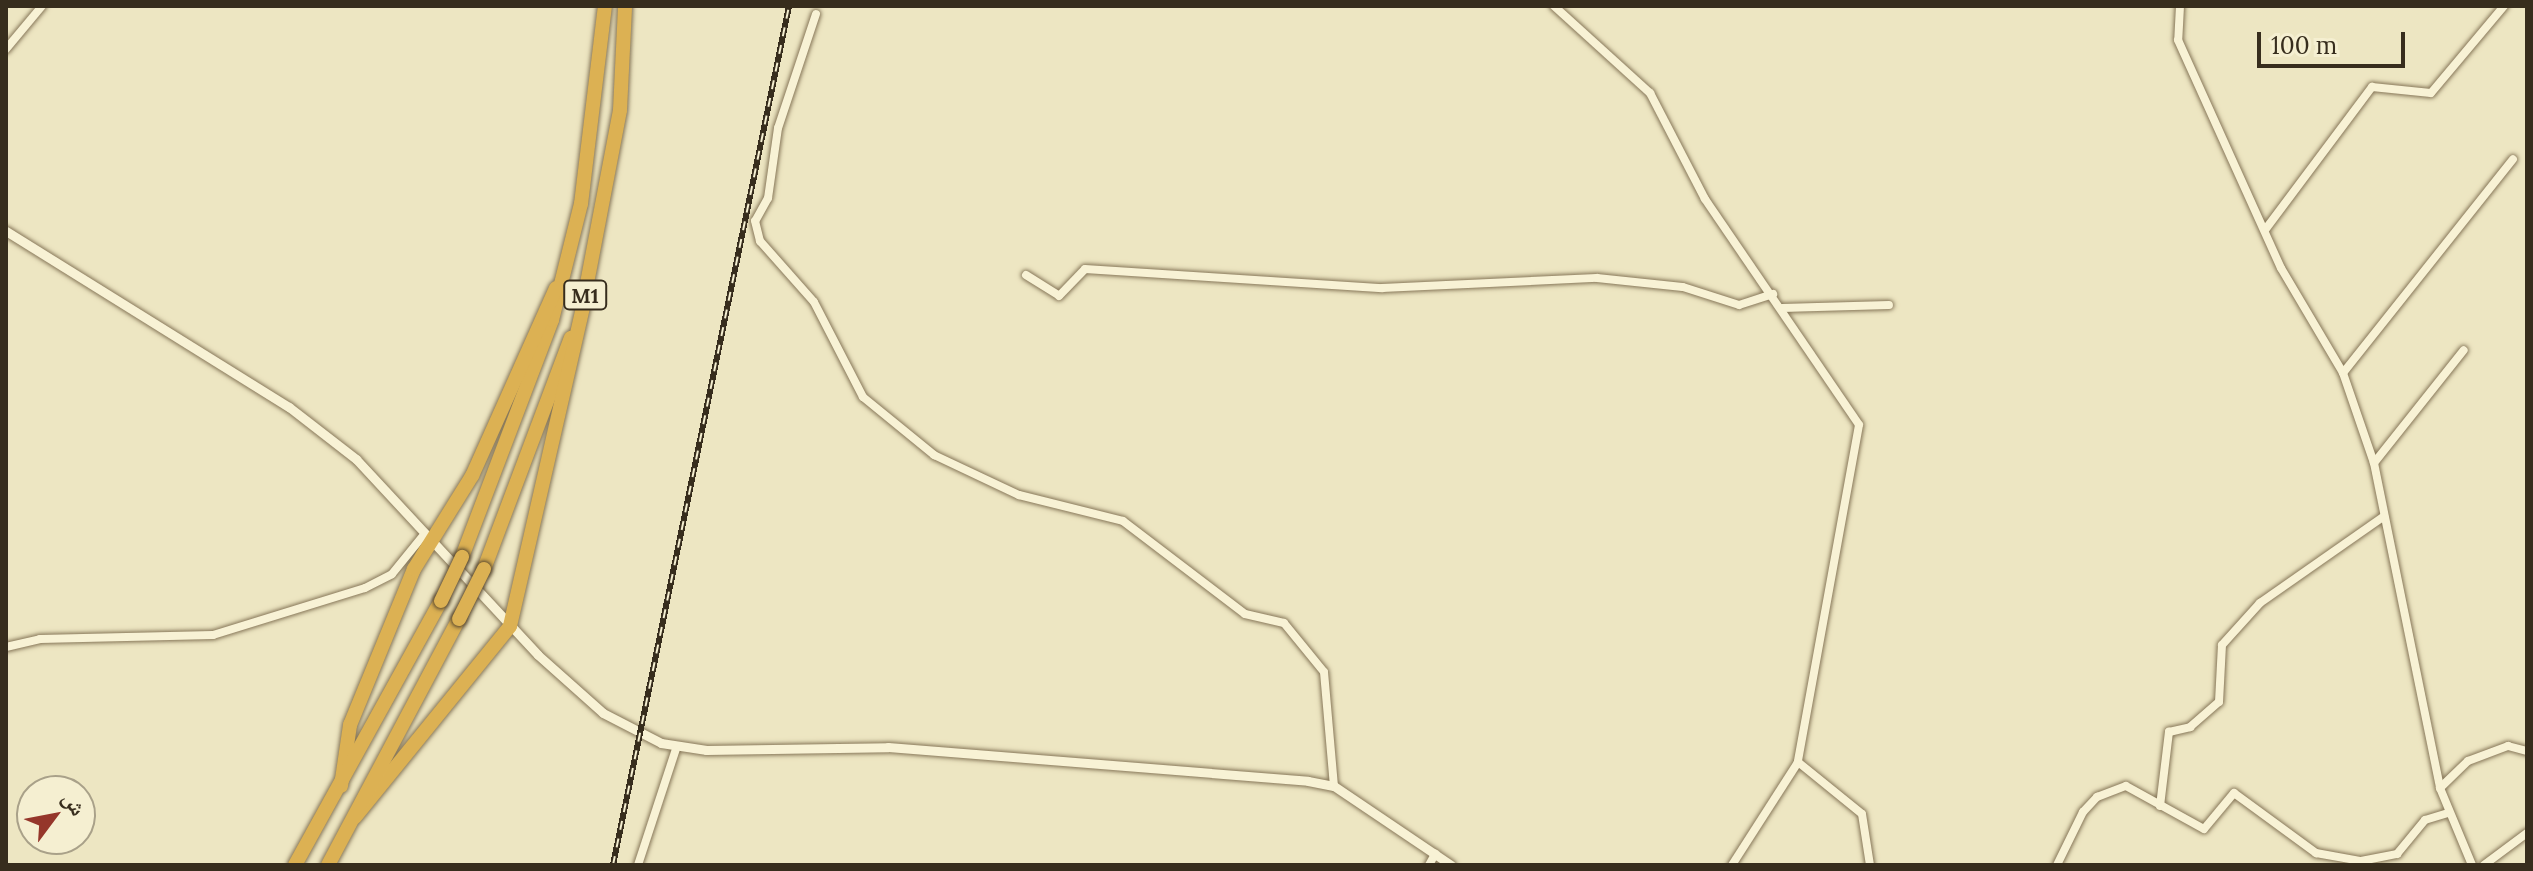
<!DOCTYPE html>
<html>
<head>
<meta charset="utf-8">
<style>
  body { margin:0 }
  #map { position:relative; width:2533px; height:871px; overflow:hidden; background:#ede6c2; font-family:Lora,"Noto Naskh Arabic",serif }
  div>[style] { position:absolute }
  .roads { filter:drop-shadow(0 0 2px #877759) drop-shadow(0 0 2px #877759) }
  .minor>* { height:8px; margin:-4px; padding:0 4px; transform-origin:4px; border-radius:4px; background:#f8f2d5 }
  .tertiary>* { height:9px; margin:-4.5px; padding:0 4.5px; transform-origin:4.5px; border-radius:4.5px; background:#f8f2d5 }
  .motorway>* { height:14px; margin:-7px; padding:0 7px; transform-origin:7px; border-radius:7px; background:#dcb153 }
  .rail>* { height:6px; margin-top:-3px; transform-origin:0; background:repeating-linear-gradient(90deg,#f5efd1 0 9px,#372d1d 0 18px); box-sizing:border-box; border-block:2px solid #372d1d }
  .bridges { filter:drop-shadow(0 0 2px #55452e) drop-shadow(0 0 2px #55452e) }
  .motorway-bridge>* { height:14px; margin:-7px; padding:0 7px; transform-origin:7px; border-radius:7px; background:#dcb153 }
  span { translate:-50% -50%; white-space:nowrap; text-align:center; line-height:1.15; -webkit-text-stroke:7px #f5efd1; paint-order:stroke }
  .shield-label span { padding:2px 6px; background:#f5efd1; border:2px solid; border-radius:6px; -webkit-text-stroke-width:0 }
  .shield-label { font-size:20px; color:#372d1d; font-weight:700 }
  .frame { position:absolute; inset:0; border:8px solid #372d1d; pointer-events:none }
  .north { position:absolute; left:16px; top:775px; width:80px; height:80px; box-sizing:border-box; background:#f5efd1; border:2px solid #a9a189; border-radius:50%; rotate:58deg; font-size:22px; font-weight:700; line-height:32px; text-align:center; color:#372d1d }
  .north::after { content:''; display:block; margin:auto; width:28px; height:36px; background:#95362a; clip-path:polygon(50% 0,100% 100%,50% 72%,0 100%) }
  .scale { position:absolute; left:2257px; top:32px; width:148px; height:36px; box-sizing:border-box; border:4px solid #372d1d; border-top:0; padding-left:10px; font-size:24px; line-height:28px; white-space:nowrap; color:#372d1d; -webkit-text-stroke:6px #f5efd1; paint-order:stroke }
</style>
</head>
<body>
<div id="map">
  <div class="roads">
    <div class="minor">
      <div style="left:1554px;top:6px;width:130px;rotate:42.2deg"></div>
      <div style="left:1650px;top:93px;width:119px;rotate:62.6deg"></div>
      <div style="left:1705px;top:199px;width:273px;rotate:55.7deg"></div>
      <div style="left:1859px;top:425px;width:342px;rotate:100.3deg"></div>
      <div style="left:1798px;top:762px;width:82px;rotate:39.1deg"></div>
      <div style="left:1862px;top:814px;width:52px;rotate:81.1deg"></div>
      <div style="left:2180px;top:6px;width:34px;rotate:93deg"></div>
      <div style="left:2178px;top:40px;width:250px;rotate:65.7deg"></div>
      <div style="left:2281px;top:268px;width:122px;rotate:59.4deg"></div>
      <div style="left:2343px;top:373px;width:95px;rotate:71deg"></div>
      <div style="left:2374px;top:463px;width:332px;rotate:78.5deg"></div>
      <div style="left:2440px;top:788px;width:83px;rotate:67.4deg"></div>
      <div style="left:816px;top:14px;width:120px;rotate:108.4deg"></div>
      <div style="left:778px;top:128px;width:71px;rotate:98.1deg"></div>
      <div style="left:768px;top:198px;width:26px;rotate:119deg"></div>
      <div style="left:755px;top:221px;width:21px;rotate:76deg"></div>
      <div style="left:760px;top:241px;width:81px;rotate:48.5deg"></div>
      <div style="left:814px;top:302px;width:107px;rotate:62.7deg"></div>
      <div style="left:863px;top:397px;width:92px;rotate:39.2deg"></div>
      <div style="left:934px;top:455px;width:94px;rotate:25.2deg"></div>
      <div style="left:1019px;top:495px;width:107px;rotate:14deg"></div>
      <div style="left:1123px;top:521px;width:153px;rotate:37.3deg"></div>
      <div style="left:1245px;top:614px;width:40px;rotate:13deg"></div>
      <div style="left:1284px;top:623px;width:63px;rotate:50.8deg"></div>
      <div style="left:1324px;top:672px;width:114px;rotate:85deg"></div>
      <div style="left:6px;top:49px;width:56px;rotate:-50.1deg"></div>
      <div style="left:2265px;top:230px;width:179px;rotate:-53.2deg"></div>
      <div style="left:2372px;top:87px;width:59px;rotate:5.8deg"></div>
      <div style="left:2431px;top:93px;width:114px;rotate:-50deg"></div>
      <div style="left:1026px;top:275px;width:39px;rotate:32deg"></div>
      <div style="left:1059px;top:296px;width:37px;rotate:-46deg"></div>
      <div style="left:1085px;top:269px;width:298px;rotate:3.7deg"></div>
      <div style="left:1382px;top:288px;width:215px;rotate:-2.7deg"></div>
      <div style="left:1597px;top:278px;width:86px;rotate:6deg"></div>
      <div style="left:1683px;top:287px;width:59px;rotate:17.8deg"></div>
      <div style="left:1739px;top:305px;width:36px;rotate:-18deg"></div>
      <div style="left:1782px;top:308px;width:107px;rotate:-1.6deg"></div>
      <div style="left:2343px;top:373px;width:273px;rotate:-51.5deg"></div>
      <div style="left:2374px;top:463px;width:144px;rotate:-51.5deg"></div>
      <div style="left:6px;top:647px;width:35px;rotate:-13deg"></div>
      <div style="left:40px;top:639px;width:173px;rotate:-1.3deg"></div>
      <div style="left:213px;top:635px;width:159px;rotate:-17.2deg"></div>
      <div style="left:365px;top:588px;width:30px;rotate:-27deg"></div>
      <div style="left:392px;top:574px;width:48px;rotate:-51deg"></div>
      <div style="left:2440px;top:788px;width:39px;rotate:-44deg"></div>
      <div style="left:2468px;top:761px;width:43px;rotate:-20.6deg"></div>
      <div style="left:2508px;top:746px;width:20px;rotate:15deg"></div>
      <div style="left:2160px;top:806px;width:75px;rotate:-83.1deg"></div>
      <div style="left:2169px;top:732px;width:22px;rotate:-13deg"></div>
      <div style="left:2190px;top:727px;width:38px;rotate:-41deg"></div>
      <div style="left:2219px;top:702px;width:57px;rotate:-87deg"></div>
      <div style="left:2222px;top:645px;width:57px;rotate:-47.9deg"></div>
      <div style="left:2260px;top:603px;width:150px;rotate:-35deg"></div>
      <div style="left:638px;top:865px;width:125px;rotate:-71.9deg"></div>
      <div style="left:1429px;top:865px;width:13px;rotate:-61deg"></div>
      <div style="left:1732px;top:865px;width:122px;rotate:-57.3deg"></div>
      <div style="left:2057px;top:865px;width:59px;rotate:-63.9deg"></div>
      <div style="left:2083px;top:812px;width:21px;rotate:-47deg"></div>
      <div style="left:2097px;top:797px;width:31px;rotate:-21deg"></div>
      <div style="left:2126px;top:786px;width:89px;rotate:28.9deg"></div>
      <div style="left:2204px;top:829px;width:47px;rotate:-50.2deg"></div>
      <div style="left:2234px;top:793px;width:102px;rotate:36.2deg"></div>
      <div style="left:2316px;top:853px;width:46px;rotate:10.1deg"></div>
      <div style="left:2361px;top:861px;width:37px;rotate:-11deg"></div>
      <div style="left:2397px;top:854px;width:44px;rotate:-50.5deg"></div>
      <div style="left:2425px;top:820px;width:24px;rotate:-17deg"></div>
      <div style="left:2484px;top:865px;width:54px;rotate:-36.7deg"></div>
    </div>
    <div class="tertiary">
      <div style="left:6px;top:231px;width:333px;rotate:31.9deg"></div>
      <div style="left:289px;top:407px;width:85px;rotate:37.8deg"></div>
      <div style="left:356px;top:459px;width:267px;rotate:47.1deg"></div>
      <div style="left:538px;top:655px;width:87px;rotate:41.7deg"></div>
      <div style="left:603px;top:713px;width:65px;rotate:27.3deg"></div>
      <div style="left:661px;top:743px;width:46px;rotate:8.8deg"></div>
      <div style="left:706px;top:750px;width:182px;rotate:-0.9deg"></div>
      <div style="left:888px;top:747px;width:421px;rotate:4.6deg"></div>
      <div style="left:1308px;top:781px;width:26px;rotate:11deg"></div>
      <div style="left:1334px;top:786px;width:141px;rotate:34deg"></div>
    </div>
    <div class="motorway">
      <div style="left:584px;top:299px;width:192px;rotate:-79.2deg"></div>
      <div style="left:620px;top:110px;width:104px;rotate:-87.2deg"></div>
      <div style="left:462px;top:557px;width:254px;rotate:-69.2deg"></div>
      <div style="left:552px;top:320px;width:120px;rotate:-76deg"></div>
      <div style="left:581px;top:204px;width:199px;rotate:-83.1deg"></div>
      <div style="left:484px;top:569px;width:247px;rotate:-69.4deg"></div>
      <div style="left:341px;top:786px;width:62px;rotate:-81.6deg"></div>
      <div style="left:350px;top:725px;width:169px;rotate:-67.7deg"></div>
      <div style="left:414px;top:569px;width:110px;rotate:-58.1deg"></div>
      <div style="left:472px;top:476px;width:206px;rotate:-65.9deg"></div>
      <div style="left:355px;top:817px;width:246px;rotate:-50.9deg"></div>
      <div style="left:510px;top:626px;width:341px;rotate:-77.1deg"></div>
      <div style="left:295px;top:865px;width:302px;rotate:-61.1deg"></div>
      <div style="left:328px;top:865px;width:279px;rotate:-62deg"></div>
    </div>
  </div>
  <div class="rail">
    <div style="left:613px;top:865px;width:877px;rotate:-78.42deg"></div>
  </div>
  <div class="bridges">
    <div class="motorway-bridge">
      <div style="left:441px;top:601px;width:49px;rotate:-64.5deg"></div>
      <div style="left:459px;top:619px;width:56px;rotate:-63.4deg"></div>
    </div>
  </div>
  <div class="shield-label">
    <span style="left:585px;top:295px">M1</span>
  </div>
  <div class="frame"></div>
  <div class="north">ش</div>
  <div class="scale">100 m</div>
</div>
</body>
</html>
